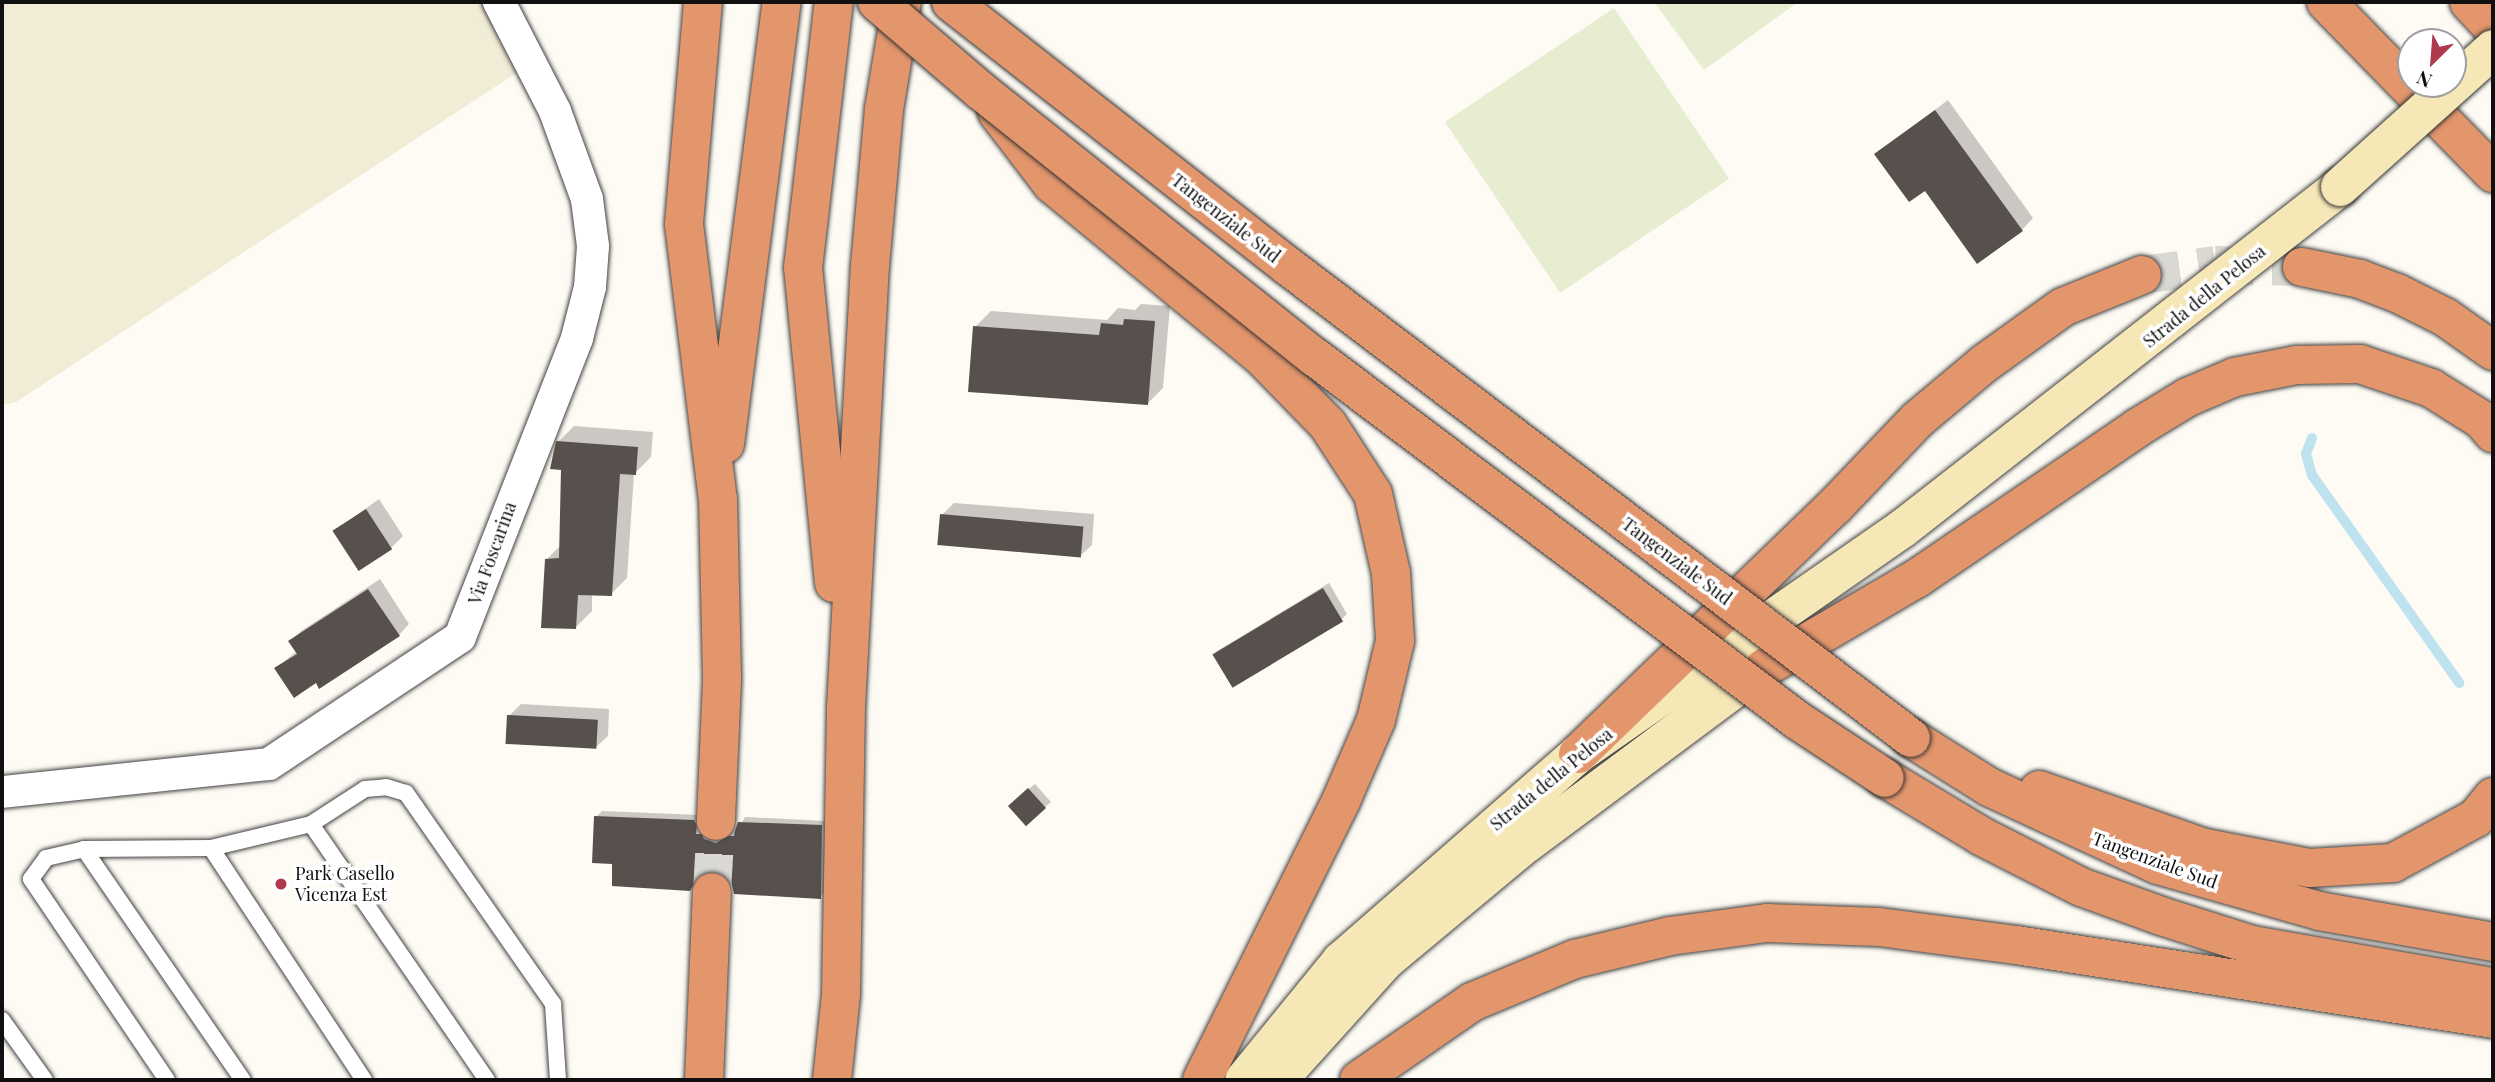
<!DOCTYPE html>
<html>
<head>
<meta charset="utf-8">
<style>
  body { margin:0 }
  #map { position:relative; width:2495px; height:1082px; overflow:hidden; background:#fefbf4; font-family:"Playfair Display",serif }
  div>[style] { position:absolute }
  .farmland>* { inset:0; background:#f1ecd6 }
  .pitch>* { inset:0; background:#e7edd1; transform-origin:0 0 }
  .shadow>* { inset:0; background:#0003 }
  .stream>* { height:10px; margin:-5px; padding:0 5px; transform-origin:5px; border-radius:5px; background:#bee3ef }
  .building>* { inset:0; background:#57504d; transform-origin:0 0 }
  .highway-tunnel>* { height:38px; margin-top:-19px; transform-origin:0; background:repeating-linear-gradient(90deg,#dad8d2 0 38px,transparent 0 57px) }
  .roads { filter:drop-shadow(0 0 2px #434343) drop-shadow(0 0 2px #434343) }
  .lane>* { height:16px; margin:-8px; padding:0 8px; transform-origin:8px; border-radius:8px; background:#fff }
  .street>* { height:32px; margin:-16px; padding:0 16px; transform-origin:16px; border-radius:16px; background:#fff }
  .secondary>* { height:38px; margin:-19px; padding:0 19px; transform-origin:19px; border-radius:19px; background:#f6e7b7 }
  .highway>* { height:38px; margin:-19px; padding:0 19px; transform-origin:19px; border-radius:19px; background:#e3956c }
  .bridges { filter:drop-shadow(0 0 2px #323232) drop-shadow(0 0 2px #323232) }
  .secondary-bridge>* { height:38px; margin:-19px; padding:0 19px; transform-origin:19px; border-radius:19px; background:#f6e7b7 }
  .highway-bridge>* { height:38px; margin:-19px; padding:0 19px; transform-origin:19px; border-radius:19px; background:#e3956c }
  .dots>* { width:19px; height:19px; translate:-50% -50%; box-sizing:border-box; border:4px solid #fff; border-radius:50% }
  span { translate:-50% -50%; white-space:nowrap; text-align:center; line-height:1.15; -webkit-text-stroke:7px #fff; paint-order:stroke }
  .street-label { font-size:18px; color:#101010 }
  .poi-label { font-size:18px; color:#101010 }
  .left { translate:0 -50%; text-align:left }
  .frame { position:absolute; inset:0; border:4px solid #101010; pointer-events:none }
  .north { position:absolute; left:2397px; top:28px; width:70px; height:70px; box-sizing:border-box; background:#fff; border:2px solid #9f9f9f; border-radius:50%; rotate:205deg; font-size:19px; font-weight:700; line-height:28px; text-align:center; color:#101010 }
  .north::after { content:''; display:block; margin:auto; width:24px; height:32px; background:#b0384c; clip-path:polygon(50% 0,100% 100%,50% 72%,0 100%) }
</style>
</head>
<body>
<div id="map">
  <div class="farmland">
    <div style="clip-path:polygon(2px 2px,484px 2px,519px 71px,16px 402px,2px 405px)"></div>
  </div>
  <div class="pitch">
    <div style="clip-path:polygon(1654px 2px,1798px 2px,1704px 70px)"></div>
    <div style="left:1614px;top:8px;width:206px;height:204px;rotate:56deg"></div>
  </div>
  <div class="shadow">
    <div style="clip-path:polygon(1948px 100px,2033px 218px,2022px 230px,1925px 189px,1876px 154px)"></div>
    <div style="clip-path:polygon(1141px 304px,1170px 306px,1163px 388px,1147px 404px,975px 327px,991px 311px,1107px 320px,1118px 308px,1135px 310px)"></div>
    <div style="clip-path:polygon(574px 426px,653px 432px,651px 457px,634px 474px,627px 578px,611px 594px,592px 593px,592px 611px,576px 627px,546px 560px,561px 545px,563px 469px,558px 442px)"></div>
    <div style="clip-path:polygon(379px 499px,403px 536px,391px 548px,335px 531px)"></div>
    <div style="clip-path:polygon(954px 503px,1094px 514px,1092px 545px,1080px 556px,942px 515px)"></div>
    <div style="clip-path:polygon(380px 579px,409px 624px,399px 635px,316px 680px,276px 668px,297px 651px,291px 641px,301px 631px)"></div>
    <div style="clip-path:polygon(1329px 583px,1347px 614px,1341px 620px,1214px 653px)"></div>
    <div style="clip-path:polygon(521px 704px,609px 709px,608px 736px,596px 747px,509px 716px)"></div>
    <div style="clip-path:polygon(1035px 784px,1051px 802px,1025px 824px,1015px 800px)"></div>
    <div style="clip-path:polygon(602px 811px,700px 815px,722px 838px,737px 831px,745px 817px,827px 821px,826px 891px,820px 897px,733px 880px,714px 868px,703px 871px,689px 889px,614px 863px,596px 817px)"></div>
  </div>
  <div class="stream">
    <div style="left:2312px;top:438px;width:17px;rotate:111deg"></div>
    <div style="left:2306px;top:454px;width:22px;rotate:74deg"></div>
    <div style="left:2312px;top:475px;width:255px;rotate:54.7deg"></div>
  </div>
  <div class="building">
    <div style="clip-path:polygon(1935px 110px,2023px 231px,1977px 264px,1925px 191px,1909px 202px,1874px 154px)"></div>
    <div style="clip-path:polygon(1124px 319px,1155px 321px,1148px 405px,968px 392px,973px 326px,1099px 335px,1101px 323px,1123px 325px)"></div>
    <div style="clip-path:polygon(556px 441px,638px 447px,636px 475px,620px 474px,612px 596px,578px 595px,576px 629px,541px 628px,545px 559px,559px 558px,561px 470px,550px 469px)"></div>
    <div style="left:366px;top:509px;width:48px;height:40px;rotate:57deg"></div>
    <div style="left:940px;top:514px;width:144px;height:31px;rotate:5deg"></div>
    <div style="left:1323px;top:588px;width:39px;height:129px;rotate:59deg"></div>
    <div style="clip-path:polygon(368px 589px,400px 636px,319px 689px,316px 683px,294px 698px,274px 668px,297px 654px,288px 641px)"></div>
    <div style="left:507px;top:715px;width:91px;height:29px;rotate:3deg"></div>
    <div style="left:1028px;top:788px;width:27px;height:27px;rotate:48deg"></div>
    <div style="clip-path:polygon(594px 816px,694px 820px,704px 839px,716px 843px,734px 833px,738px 822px,822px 825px,821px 899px,734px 894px,731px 881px,714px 870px,701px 873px,690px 891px,612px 886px,612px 864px,592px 863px)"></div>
  </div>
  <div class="highway-tunnel">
    <div style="left:2142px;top:275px;width:74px;rotate:-7.8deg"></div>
    <div style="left:2215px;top:265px;width:87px;rotate:1.3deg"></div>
    <div style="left:712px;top:892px;width:71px;rotate:-86.8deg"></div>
  </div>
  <div class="roads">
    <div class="lane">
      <div style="left:311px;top:824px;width:311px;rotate:55.5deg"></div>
      <div style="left:211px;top:848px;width:278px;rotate:56.6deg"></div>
      <div style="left:84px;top:849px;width:280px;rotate:55.5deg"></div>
      <div style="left:2px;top:1020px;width:74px;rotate:54.4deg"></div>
      <div style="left:167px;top:1080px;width:243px;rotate:-124.1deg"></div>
      <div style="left:31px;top:879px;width:26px;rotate:-54deg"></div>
      <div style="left:46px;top:858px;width:39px;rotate:-13deg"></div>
      <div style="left:84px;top:849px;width:127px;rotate:-0.5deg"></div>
      <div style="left:211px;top:848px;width:103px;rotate:-13.5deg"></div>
      <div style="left:311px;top:824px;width:64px;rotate:-32.9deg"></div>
      <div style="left:365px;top:789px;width:21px;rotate:-5deg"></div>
      <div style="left:386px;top:787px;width:21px;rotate:17deg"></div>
      <div style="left:406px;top:793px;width:257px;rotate:55.1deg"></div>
      <div style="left:553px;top:1004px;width:76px;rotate:86.2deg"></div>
    </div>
    <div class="street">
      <div style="left:2px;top:792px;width:268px;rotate:-6deg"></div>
      <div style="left:269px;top:764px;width:229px;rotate:-33.6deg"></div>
      <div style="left:460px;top:637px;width:321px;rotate:-68.6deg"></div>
      <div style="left:577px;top:338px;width:53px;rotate:-75.7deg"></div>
      <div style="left:590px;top:287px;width:41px;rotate:-85.8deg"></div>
      <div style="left:593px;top:246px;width:47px;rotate:-97.3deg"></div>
      <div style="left:587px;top:199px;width:94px;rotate:-110deg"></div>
      <div style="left:555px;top:111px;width:123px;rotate:-117.2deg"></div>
    </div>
    <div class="secondary">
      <div style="left:1244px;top:1080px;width:154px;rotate:-50.8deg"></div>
      <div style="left:1341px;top:961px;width:315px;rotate:-41.1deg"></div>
      <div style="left:1578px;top:754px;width:394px;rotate:-34.8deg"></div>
      <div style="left:1902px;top:529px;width:556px;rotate:-37.98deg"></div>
      <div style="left:1278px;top:1080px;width:160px;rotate:-48deg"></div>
      <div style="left:1385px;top:961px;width:173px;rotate:-39.8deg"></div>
      <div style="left:1518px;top:850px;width:314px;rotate:-36.7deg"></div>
    </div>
    <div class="highway">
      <div style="left:703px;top:2px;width:223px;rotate:94.9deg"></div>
      <div style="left:684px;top:224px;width:277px;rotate:83deg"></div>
      <div style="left:718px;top:499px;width:182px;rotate:88.7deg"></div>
      <div style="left:722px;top:681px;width:140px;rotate:92.5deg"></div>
      <div style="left:2326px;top:2px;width:239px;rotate:45.7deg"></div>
      <div style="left:2469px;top:2px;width:35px;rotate:47deg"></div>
      <div style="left:997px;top:112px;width:91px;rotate:52.6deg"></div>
      <div style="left:1052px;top:184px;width:271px;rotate:39.5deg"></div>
      <div style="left:1261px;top:356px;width:96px;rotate:45.8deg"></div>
      <div style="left:1328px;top:425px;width:82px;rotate:56.9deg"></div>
      <div style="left:1373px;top:494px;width:81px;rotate:77.2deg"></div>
      <div style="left:1391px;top:573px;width:68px;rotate:86.6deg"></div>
      <div style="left:1395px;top:641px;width:81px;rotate:103.5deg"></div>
      <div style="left:1376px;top:720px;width:88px;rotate:113.4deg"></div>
      <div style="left:1341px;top:801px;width:312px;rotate:116.5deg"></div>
      <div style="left:2302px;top:267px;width:59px;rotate:11.7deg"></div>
      <div style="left:2360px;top:279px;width:40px;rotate:21deg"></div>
      <div style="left:2397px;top:293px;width:54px;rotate:26.6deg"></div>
      <div style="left:2445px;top:317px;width:59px;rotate:35.3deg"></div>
      <div style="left:725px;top:444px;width:446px;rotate:-82.7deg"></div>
      <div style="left:834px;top:583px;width:317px;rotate:-95.6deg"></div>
      <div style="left:803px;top:268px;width:268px;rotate:-83.4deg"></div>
      <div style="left:1764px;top:668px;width:176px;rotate:-30.4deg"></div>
      <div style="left:1916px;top:579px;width:268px;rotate:-34.3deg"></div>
      <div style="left:2137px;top:428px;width:60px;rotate:-31.3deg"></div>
      <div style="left:2188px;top:397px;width:51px;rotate:-23.1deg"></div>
      <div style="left:2235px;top:377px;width:62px;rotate:-11.1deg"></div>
      <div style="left:2296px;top:365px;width:64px;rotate:-0.9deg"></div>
      <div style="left:2360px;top:364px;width:75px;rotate:18.7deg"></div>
      <div style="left:2431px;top:388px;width:60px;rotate:32.1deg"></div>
      <div style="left:2482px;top:420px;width:17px;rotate:50deg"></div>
      <div style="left:1911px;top:738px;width:92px;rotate:32.1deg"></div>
      <div style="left:1989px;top:787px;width:186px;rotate:24.8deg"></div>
      <div style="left:2158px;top:865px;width:167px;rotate:15.9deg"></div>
      <div style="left:2319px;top:911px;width:177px;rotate:10.1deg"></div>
      <div style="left:1578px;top:754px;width:356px;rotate:-44deg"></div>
      <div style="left:1834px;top:507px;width:120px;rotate:-46.3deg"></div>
      <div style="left:1917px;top:420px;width:89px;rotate:-40deg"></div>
      <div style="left:1985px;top:363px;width:96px;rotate:-35.7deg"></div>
      <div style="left:2063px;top:307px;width:85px;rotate:-22.1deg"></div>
      <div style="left:1885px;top:778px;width:112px;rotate:31.1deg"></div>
      <div style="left:1981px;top:836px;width:112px;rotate:27deg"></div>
      <div style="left:2081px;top:887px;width:85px;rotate:19.9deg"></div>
      <div style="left:2161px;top:916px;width:96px;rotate:17.7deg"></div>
      <div style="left:2252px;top:945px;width:245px;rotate:9.9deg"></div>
      <div style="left:2039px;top:790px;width:176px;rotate:19.3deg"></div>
      <div style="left:2205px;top:848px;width:107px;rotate:10.8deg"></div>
      <div style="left:2310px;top:868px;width:83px;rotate:-3.4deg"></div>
      <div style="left:2393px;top:863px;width:94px;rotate:-28.5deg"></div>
      <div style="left:2476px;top:818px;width:27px;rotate:-51deg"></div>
      <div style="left:704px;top:1080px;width:188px;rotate:-87.6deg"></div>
      <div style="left:832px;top:1080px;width:86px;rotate:-84deg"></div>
      <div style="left:841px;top:994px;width:287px;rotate:-89deg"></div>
      <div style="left:846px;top:707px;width:442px;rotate:-86.9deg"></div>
      <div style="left:870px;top:266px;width:158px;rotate:-84.9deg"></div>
      <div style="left:884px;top:109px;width:109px;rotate:-80.5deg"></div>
      <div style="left:1359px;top:1080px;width:137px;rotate:-34.6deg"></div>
      <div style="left:1472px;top:1002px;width:112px;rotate:-22.7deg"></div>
      <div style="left:1575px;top:959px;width:98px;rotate:-13.6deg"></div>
      <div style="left:1670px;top:936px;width:98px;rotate:-7.6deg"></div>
      <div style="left:1767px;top:923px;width:112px;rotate:2deg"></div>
      <div style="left:1879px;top:927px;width:138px;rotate:7.5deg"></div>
      <div style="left:2016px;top:945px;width:483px;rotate:8.8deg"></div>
    </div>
  </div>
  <div class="bridges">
    <div class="secondary-bridge">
      <div style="left:2340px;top:187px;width:206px;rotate:-42deg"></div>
    </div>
    <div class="highway-bridge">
      <div style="left:877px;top:2px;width:137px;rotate:40.6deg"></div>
      <div style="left:981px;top:91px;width:428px;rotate:38.6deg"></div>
      <div style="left:1316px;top:358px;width:602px;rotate:36.97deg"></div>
      <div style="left:1797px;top:720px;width:105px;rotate:33.4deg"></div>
      <div style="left:951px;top:2px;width:429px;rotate:38.1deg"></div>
      <div style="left:1289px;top:267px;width:780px;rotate:37.13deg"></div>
    </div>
  </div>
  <div class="dots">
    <div style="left:281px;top:884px;background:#b0384c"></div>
  </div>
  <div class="street-label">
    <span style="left:1226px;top:218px;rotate:38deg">Tangenziale Sud</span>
    <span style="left:2204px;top:296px;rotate:-39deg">Strada della Pelosa</span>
    <span style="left:492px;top:553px;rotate:-70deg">Via Foscarina</span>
    <span style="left:1677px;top:561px;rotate:37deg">Tangenziale Sud</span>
    <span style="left:1551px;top:779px;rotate:-39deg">Strada della Pelosa</span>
    <span style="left:2155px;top:860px;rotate:20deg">Tangenziale Sud</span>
  </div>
  <div class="poi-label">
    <span class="left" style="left:295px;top:884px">Park Casello<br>Vicenza Est</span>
  </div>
  <div class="frame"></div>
  <div class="north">N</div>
</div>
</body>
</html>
